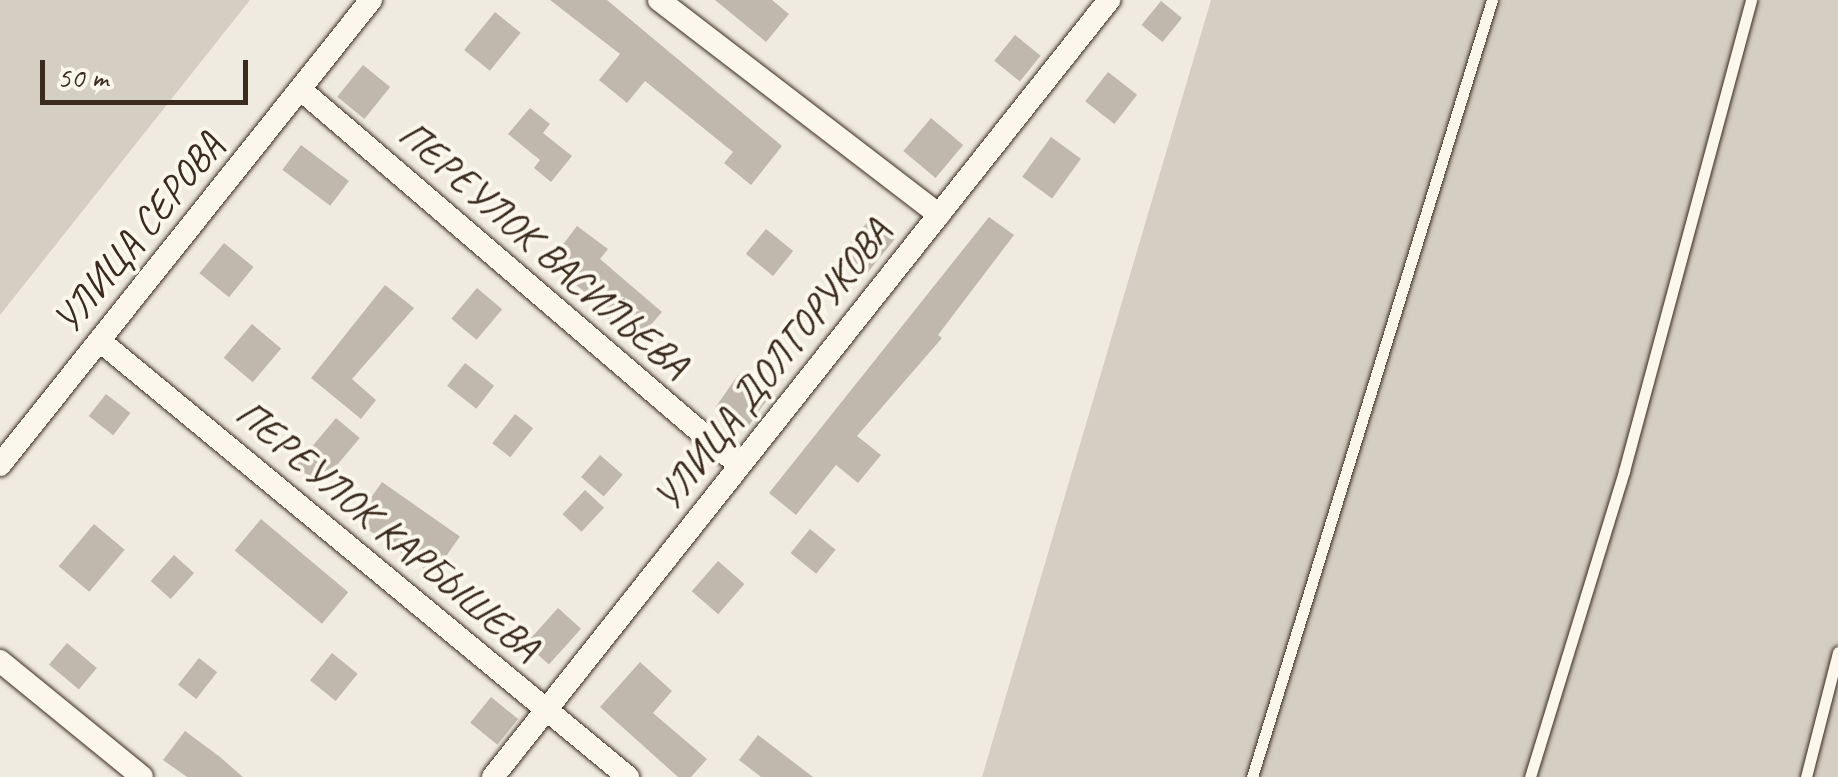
<!DOCTYPE html>
<html>
<head>
<meta charset="utf-8">
<style>
  body { margin:0 }
  #map { position:relative; width:1838px; height:777px; overflow:hidden; background:#f0ebe0; font-family:Caveat,sans-serif }
  div>[style] { position:absolute }
  .green>* { inset:0; background:#d5cec3 }
  .building>* { inset:0; background:#c0b8ad; transform-origin:0 0 }
  .roads { filter:drop-shadow(0 0 2px #3b2a1e) drop-shadow(0 0 2px #3b2a1e) }
  .service>* { height:11px; margin:-5.5px; padding:0 5.5px; transform-origin:5.5px; border-radius:5.5px; background:#fbf7ec }
  .minor>* { height:22px; margin:-11px; padding:0 11px; transform-origin:11px; border-radius:11px; background:#fbf7ec }
  span { translate:-50% -50%; white-space:nowrap; text-align:center; line-height:1.15; -webkit-text-stroke:8px #fbf7ec; paint-order:stroke }
  .street-label { font-size:40px; color:#3b2a1e }
  .scale { position:absolute; left:40px; top:60px; width:208px; height:45px; box-sizing:border-box; border:5px solid #3b2a1e; border-top:0; padding-left:12px; font-size:30px; line-height:35px; white-space:nowrap; color:#3b2a1e; -webkit-text-stroke:8px #fbf7ec; paint-order:stroke }
</style>
</head>
<body>
<div id="map">
  <div class="green">
    <div style="clip-path:polygon(0 0,250px 0,0 315px)"></div>
    <div style="clip-path:polygon(1211px 0,1838px 0,1838px 777px,982px 777px)"></div>
  </div>
  <div class="building">
    <div style="clip-path:polygon(550px 0,607px 0,782px 146px,751px 185px,724px 163px,733px 152px,645px 81px,627px 103px,599px 80px,620px 54px)"></div>
    <div style="clip-path:polygon(715px 0,772px 0,789px 14px,766px 42px)"></div>
    <div style="left:1161px;top:1px;width:27px;height:31px;rotate:39deg"></div>
    <div style="left:495px;top:12px;width:33px;height:49px;rotate:39deg"></div>
    <div style="left:1015px;top:35px;width:33px;height:33px;rotate:39deg"></div>
    <div style="left:363px;top:65px;width:35px;height:41px;rotate:39deg"></div>
    <div style="left:1108px;top:72px;width:37px;height:37px;rotate:38deg"></div>
    <div style="clip-path:polygon(530px 108px,550px 124px,543px 133px,572px 156px,551px 182px,534px 168px,540px 160px,508px 134px)"></div>
    <div style="left:931px;top:118px;width:42px;height:43px;rotate:40deg"></div>
    <div style="left:1051px;top:137px;width:37px;height:49px;rotate:36deg"></div>
    <div style="left:301px;top:145px;width:60px;height:31px;rotate:37deg"></div>
    <div style="left:873px;top:215px;width:32px;height:48px;rotate:39deg"></div>
    <div style="clip-path:polygon(989px 217px,1014px 235px,938px 335px,942px 338px,857px 436px,881px 455px,858px 483px,836px 465px,796px 515px,769px 493px)"></div>
    <div style="clip-path:polygon(577px 226px,608px 249px,600px 259px,662px 312px,635px 343px,604px 316px,609px 310px,548px 264px)"></div>
    <div style="left:766px;top:229px;width:35px;height:32px;rotate:39deg"></div>
    <div style="left:224px;top:243px;width:38px;height:39px;rotate:39deg"></div>
    <div style="clip-path:polygon(385px 285px,414px 308px,352px 379px,376px 400px,361px 419px,311px 378px)"></div>
    <div style="left:477px;top:288px;width:33px;height:40px;rotate:40deg"></div>
    <div style="left:252px;top:324px;width:38px;height:44px;rotate:40deg"></div>
    <div style="left:465px;top:363px;width:37px;height:29px;rotate:38deg"></div>
    <div style="left:738px;top:375px;width:38px;height:39px;rotate:35deg"></div>
    <div style="left:106px;top:394px;width:31px;height:28px;rotate:38deg"></div>
    <div style="left:515px;top:414px;width:23px;height:37px;rotate:38deg"></div>
    <div style="left:336px;top:418px;width:31px;height:62px;rotate:40deg"></div>
    <div style="left:600px;top:455px;width:30px;height:29px;rotate:41deg"></div>
    <div style="left:382px;top:482px;width:95px;height:47px;rotate:35deg"></div>
    <div style="left:585px;top:490px;width:26px;height:33px;rotate:43deg"></div>
    <div style="left:261px;top:519px;width:114px;height:41px;rotate:40deg"></div>
    <div style="left:94px;top:524px;width:40px;height:55px;rotate:40deg"></div>
    <div style="left:810px;top:529px;width:33px;height:31px;rotate:39deg"></div>
    <div style="left:174px;top:555px;width:27px;height:35px;rotate:42deg"></div>
    <div style="left:718px;top:561px;width:35px;height:40px;rotate:41deg"></div>
    <div style="left:558px;top:608px;width:31px;height:48px;rotate:42deg"></div>
    <div style="left:67px;top:643px;width:39px;height:28px;rotate:40deg"></div>
    <div style="left:332px;top:653px;width:33px;height:35px;rotate:39deg"></div>
    <div style="left:199px;top:658px;width:23px;height:34px;rotate:38deg"></div>
    <div style="clip-path:polygon(640px 662px,672px 691px,653px 713px,707px 759px,691px 777px,678px 777px,600px 707px)"></div>
    <div style="left:491px;top:697px;width:35px;height:33px;rotate:39deg"></div>
    <div style="clip-path:polygon(185px 731px,220px 757px,243px 777px,187px 777px,163px 760px)"></div>
    <div style="clip-path:polygon(758px 735px,813px 777px,761px 777px,739px 760px)"></div>
  </div>
  <div class="roads">
    <div class="service">
      <div style="left:1252px;top:777px;width:813px;rotate:-72.84deg"></div>
      <div style="left:1530px;top:777px;width:320px;rotate:-72.9deg"></div>
      <div style="left:1624px;top:471px;width:488px;rotate:-74.9deg"></div>
      <div style="left:1806px;top:777px;width:129px;rotate:-75.6deg"></div>
    </div>
    <div class="minor">
      <div style="left:659px;top:0;width:353px;rotate:37.5deg"></div>
      <div style="left:300px;top:89px;width:579px;rotate:40.59deg"></div>
      <div style="left:100px;top:341px;width:685px;rotate:39.55deg"></div>
      <div style="left:0;top:465px;width:595px;rotate:-51.42deg"></div>
      <div style="left:0;top:661px;width:183px;rotate:39.2deg"></div>
      <div style="left:493px;top:777px;width:992px;rotate:-51.59deg"></div>
    </div>
  </div>
  <div class="street-label">
    <span style="left:138px;top:233px;rotate:-51deg">УЛИЦА СЕРОВА</span>
    <span style="left:544px;top:249px;rotate:41deg">ПЕРЕУЛОК ВАСИЛЬЕВА</span>
    <span style="left:772px;top:365px;rotate:-52deg">УЛИЦА ДОЛГОРУКОВА</span>
    <span style="left:388px;top:530px;rotate:40deg">ПЕРЕУЛОК КАРБЫШЕВА</span>
  </div>
  <div class="scale">50 m</div>
</div>
</body>
</html>
